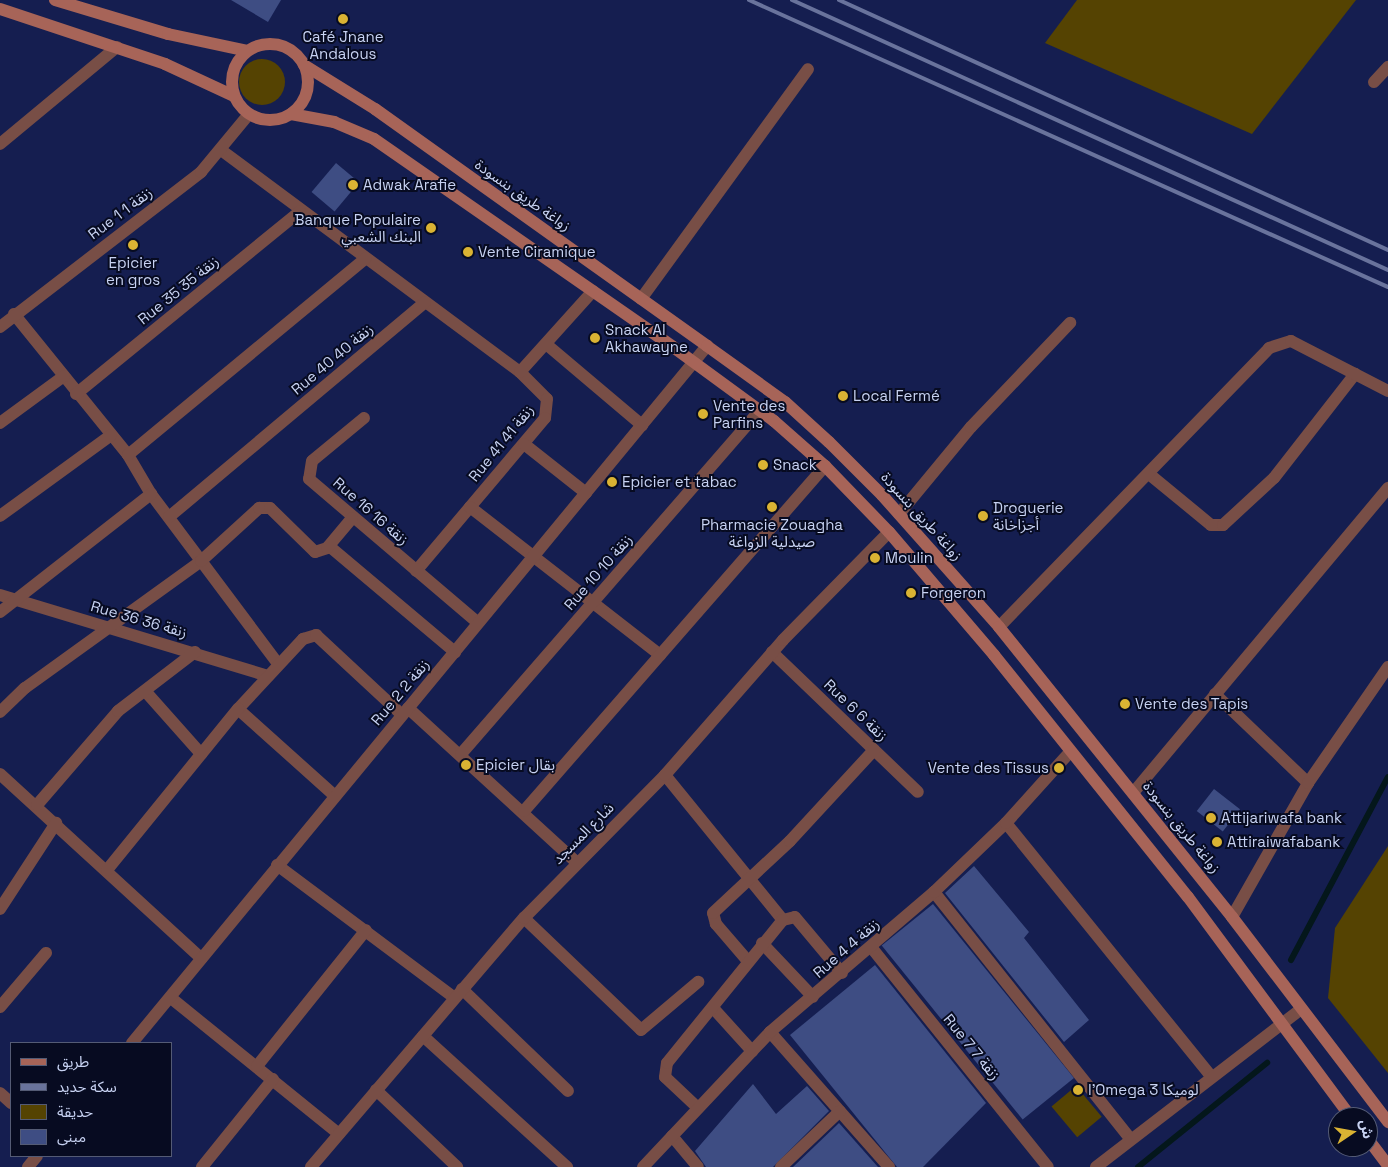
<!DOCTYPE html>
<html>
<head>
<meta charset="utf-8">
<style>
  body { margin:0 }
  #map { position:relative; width:1388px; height:1167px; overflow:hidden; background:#151e50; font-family:"Space Grotesk","Noto Sans Arabic",sans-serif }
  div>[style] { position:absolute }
  .green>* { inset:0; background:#554302; transform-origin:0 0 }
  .round { border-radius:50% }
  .stream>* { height:6px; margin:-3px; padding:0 3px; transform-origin:3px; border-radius:3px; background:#04171b }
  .building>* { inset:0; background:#3e4d83; transform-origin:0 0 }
  .pedestrian>* { height:12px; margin:-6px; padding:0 6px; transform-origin:6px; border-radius:6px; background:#784e46 }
  .minor>* { height:12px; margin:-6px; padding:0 6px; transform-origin:6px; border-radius:6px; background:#784e46 }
  .secondary>* { height:12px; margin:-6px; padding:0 6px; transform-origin:6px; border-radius:6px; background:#a76458 }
  .secondary>.ring { margin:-6px; padding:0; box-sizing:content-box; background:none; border:12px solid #a76458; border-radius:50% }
  .rail>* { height:4px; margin:-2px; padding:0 2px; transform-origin:2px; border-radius:2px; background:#69739c }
  .dots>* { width:14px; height:14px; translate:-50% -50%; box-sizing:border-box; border:2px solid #070b21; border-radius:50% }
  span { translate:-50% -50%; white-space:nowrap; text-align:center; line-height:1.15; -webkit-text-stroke:4px #070b21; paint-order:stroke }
  .poi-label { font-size:15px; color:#c7d2f2 }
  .left { translate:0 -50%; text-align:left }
  .right { translate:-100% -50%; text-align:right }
  .street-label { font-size:15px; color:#c7d2f2 }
  .legend { position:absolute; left:10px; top:1042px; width:162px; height:115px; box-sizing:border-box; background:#070b21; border:1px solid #545b75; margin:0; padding:6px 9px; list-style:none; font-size:15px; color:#c7d2f2 }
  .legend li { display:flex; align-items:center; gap:10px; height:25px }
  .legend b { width:25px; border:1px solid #545b75 }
  .north { position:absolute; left:1328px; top:1107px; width:50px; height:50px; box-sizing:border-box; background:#070b21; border:1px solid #545b75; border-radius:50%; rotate:78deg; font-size:14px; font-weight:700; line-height:20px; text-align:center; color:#c7d2f2 }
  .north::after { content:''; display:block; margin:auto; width:18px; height:22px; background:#dab333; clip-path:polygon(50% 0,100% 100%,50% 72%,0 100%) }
</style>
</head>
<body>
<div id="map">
  <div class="green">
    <div style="clip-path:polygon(1077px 0,1356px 0,1252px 134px,1045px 43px)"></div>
    <div class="round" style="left:239px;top:59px;width:46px;height:46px"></div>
    <div style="clip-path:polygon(1388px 846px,1388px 1073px,1328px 998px,1335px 928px)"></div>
    <div style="left:1076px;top:1086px;width:40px;height:32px;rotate:50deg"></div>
  </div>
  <div class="stream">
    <div style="left:1291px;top:960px;width:207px;rotate:-62.1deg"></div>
    <div style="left:1138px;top:1167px;width:166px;rotate:-38.9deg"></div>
  </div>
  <div class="building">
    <div style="clip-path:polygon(231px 0,281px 0,268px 22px)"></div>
    <div style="left:336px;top:163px;width:30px;height:38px;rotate:40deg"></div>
    <div style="left:1214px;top:789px;width:33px;height:28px;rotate:38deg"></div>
    <div style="clip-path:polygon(974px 866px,1029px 932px,1024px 938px,1089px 1020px,1064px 1042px,945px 893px)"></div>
    <div style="left:933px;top:904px;width:224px;height:66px;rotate:51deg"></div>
    <div style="clip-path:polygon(875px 965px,986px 1103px,923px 1167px,897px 1167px,790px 1035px)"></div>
    <div style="clip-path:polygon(753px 1084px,776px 1114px,807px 1086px,829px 1111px,773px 1167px,706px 1167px,695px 1151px)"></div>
    <div style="clip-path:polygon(839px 1123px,878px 1167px,793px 1167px)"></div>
  </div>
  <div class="pedestrian">
    <div style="left:1374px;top:82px;width:21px;rotate:-47deg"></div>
    <div style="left:672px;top:1136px;width:40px;rotate:50deg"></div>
  </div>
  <div class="minor">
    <div style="left:0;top:144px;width:152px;rotate:-39.7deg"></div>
    <div style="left:221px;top:150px;width:372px;rotate:36.6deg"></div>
    <div style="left:520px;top:372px;width:38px;rotate:45deg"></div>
    <div style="left:547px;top:399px;width:19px;rotate:96deg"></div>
    <div style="left:545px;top:418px;width:200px;rotate:130.1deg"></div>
    <div style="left:641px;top:299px;width:284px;rotate:-54deg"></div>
    <div style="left:14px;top:314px;width:181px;rotate:51deg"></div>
    <div style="left:128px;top:455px;width:45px;rotate:59.5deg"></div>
    <div style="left:151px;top:494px;width:212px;rotate:53.2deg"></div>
    <div style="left:0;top:327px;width:254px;rotate:-37.6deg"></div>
    <div style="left:201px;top:172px;width:75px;rotate:-50.4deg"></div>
    <div style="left:546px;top:344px;width:126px;rotate:40.2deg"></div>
    <div style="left:520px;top:372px;width:109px;rotate:-48deg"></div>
    <div style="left:76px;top:394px;width:289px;rotate:-39.2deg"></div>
    <div style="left:364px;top:418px;width:67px;rotate:140.4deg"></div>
    <div style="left:312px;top:461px;width:18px;rotate:99deg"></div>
    <div style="left:309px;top:479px;width:222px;rotate:40.4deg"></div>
    <div style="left:0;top:423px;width:79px;rotate:-36.3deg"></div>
    <div style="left:524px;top:444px;width:79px;rotate:38.3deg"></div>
    <div style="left:128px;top:455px;width:308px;rotate:-39.6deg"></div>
    <div style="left:1149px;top:474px;width:80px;rotate:39.4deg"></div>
    <div style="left:1211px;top:525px;width:12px"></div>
    <div style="left:1223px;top:525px;width:69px;rotate:-42.7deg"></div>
    <div style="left:1274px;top:478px;width:132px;rotate:-52.1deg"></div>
    <div style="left:470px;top:507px;width:241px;rotate:37.9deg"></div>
    <div style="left:899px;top:514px;width:113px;rotate:-50.4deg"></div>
    <div style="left:971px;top:427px;width:144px;rotate:-46.4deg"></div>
    <div style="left:0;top:516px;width:137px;rotate:-36.1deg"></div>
    <div style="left:169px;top:517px;width:334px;rotate:-40deg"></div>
    <div style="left:329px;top:546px;width:165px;rotate:40.1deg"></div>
    <div style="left:0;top:595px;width:280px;rotate:16.8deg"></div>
    <div style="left:0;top:612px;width:192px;rotate:-38deg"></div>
    <div style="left:999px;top:627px;width:388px;rotate:-45.9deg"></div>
    <div style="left:1269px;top:348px;width:23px;rotate:-18deg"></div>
    <div style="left:1291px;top:341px;width:109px;rotate:27.3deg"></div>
    <div style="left:772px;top:652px;width:202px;rotate:43.8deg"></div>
    <div style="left:146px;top:692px;width:83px;rotate:48.4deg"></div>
    <div style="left:1215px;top:694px;width:129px;rotate:43.7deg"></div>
    <div style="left:408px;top:708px;width:228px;rotate:42.5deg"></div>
    <div style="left:0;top:712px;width:35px;rotate:-44deg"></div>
    <div style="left:25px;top:688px;width:217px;rotate:-35.8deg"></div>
    <div style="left:201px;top:561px;width:79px;rotate:-42.4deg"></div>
    <div style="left:259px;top:508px;width:11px"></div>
    <div style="left:270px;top:508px;width:63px;rotate:44.4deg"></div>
    <div style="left:315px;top:552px;width:13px;rotate:-18deg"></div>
    <div style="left:327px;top:548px;width:39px;rotate:-50deg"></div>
    <div style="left:461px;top:754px;width:454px;rotate:-49deg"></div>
    <div style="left:0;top:774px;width:273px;rotate:42.5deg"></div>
    <div style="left:665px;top:775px;width:187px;rotate:50.9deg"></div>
    <div style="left:783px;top:920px;width:12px;rotate:-14deg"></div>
    <div style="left:795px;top:917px;width:73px;rotate:50deg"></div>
    <div style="left:1133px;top:793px;width:398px;rotate:-50.1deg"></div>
    <div style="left:335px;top:796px;width:130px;rotate:-138.1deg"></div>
    <div style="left:238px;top:709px;width:96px;rotate:-47.1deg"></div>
    <div style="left:303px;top:639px;width:14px;rotate:-17deg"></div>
    <div style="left:316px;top:635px;width:117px;rotate:42.9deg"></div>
    <div style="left:37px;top:805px;width:124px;rotate:-49.2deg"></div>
    <div style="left:118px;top:711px;width:97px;rotate:-37.5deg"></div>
    <div style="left:524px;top:811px;width:458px;rotate:-48.9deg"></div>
    <div style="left:1006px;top:823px;width:324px;rotate:51deg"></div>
    <div style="left:277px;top:865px;width:222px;rotate:36.8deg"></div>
    <div style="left:107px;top:870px;width:208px;rotate:-50.9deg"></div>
    <div style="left:934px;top:892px;width:315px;rotate:51.5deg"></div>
    <div style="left:0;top:909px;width:103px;rotate:-56.9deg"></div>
    <div style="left:1232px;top:917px;width:154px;rotate:-60.4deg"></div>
    <div style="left:1308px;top:783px;width:141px;rotate:-55.4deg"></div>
    <div style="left:524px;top:918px;width:162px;rotate:43.7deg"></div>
    <div style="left:641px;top:1030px;width:75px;rotate:-40.1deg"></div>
    <div style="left:762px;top:943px;width:74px;rotate:46.6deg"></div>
    <div style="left:871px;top:947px;width:282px;rotate:51.2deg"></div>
    <div style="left:747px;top:960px;width:48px;rotate:-130.7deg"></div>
    <div style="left:716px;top:924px;width:11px;rotate:-105deg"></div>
    <div style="left:713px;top:913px;width:105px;rotate:-43.1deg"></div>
    <div style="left:790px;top:841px;width:124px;rotate:-47.3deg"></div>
    <div style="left:462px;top:989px;width:147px;rotate:43.9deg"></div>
    <div style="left:171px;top:998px;width:216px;rotate:39deg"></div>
    <div style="left:0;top:1007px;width:71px;rotate:-49.6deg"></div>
    <div style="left:714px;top:1009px;width:57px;rotate:47.9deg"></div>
    <div style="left:770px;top:1032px;width:180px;rotate:48.6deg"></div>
    <div style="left:423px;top:1036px;width:195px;rotate:42.3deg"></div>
    <div style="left:132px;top:1043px;width:904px;rotate:-50.48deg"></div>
    <div style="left:257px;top:1066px;width:174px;rotate:-51.3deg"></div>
    <div style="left:376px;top:1090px;width:112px;rotate:43.5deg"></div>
    <div style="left:0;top:1093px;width:15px;rotate:42deg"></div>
    <div style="left:698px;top:1108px;width:45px;rotate:-136.8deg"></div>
    <div style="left:665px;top:1077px;width:14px;rotate:-82deg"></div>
    <div style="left:667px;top:1063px;width:184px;rotate:-51deg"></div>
    <div style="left:28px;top:1167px;width:14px;rotate:-51deg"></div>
    <div style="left:202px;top:1167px;width:113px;rotate:-51.1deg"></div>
    <div style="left:311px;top:1167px;width:328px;rotate:-49.5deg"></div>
    <div style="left:524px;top:918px;width:201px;rotate:-45.4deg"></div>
    <div style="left:665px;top:775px;width:179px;rotate:-48.8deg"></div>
    <div style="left:783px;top:640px;width:151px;rotate:-45.5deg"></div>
    <div style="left:643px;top:1167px;width:185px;rotate:-46.7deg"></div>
    <div style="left:770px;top:1032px;width:216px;rotate:-40.5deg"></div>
    <div style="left:934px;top:892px;width:100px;rotate:-43.8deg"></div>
    <div style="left:1006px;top:823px;width:94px;rotate:-48deg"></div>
    <div style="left:781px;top:1167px;width:81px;rotate:-43.5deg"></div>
    <div style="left:1096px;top:1167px;width:259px;rotate:-37.6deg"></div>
  </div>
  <div class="secondary">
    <div style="left:55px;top:0;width:118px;rotate:16.7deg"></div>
    <div style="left:168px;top:34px;width:81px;rotate:12.1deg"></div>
    <div style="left:0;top:9px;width:174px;rotate:18.4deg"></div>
    <div style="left:165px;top:64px;width:76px;rotate:24.9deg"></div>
    <div class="ring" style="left:232px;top:44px;width:64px;height:64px"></div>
    <div style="left:304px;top:65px;width:84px;rotate:31.8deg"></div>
    <div style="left:375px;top:109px;width:408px;rotate:35.5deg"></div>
    <div style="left:707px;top:346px;width:96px;rotate:35.7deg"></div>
    <div style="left:785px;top:402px;width:59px;rotate:42.3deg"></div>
    <div style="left:829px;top:442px;width:75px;rotate:45deg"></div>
    <div style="left:882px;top:495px;width:176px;rotate:48.4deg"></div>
    <div style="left:999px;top:627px;width:372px;rotate:51.2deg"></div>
    <div style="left:1232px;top:917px;width:258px;rotate:52.7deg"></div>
    <div style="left:291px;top:114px;width:44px;rotate:10.5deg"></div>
    <div style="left:334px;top:122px;width:43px;rotate:23deg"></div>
    <div style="left:374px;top:139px;width:364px;rotate:34.8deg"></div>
    <div style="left:673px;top:347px;width:125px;rotate:36.2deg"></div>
    <div style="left:774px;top:421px;width:68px;rotate:41.4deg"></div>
    <div style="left:825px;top:466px;width:92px;rotate:45.9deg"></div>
    <div style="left:889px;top:532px;width:162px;rotate:49.5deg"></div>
    <div style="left:994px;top:655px;width:310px;rotate:51.3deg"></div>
    <div style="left:1188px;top:897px;width:274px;rotate:53.5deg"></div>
    <div style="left:1368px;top:1139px;width:34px;rotate:53deg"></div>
  </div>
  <div class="rail">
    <div style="left:749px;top:0;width:700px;rotate:24.19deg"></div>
    <div style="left:792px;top:0;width:654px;rotate:24.37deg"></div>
    <div style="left:839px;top:0;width:603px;rotate:24.48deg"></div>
  </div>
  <div class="dots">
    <div style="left:343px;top:19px;background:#dab333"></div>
    <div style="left:353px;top:185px;background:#dab333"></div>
    <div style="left:431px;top:228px;background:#dab333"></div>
    <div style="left:133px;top:245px;background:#dab333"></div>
    <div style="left:468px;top:252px;background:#dab333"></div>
    <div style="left:595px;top:338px;background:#dab333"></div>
    <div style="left:843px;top:396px;background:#dab333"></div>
    <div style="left:703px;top:414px;background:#dab333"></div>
    <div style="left:763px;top:465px;background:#dab333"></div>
    <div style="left:612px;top:482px;background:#dab333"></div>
    <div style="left:772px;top:507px;background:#dab333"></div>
    <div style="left:983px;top:516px;background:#dab333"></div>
    <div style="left:875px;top:558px;background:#dab333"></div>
    <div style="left:911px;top:593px;background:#dab333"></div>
    <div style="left:1125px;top:704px;background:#dab333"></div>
    <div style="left:466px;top:765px;background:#dab333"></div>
    <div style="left:1059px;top:768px;background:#dab333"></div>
    <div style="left:1211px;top:818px;background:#dab333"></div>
    <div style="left:1217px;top:842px;background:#dab333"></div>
    <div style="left:1078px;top:1090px;background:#dab333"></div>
  </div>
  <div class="poi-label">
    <span style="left:343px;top:45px">Café Jnane<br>Andalous</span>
    <span class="left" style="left:363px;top:185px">Adwak Arafie</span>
    <span class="right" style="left:421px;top:228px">Banque Populaire<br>البنك الشعبي</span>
    <span class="left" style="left:478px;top:252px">Vente Ciramique</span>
    <span style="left:133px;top:271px">Epicier<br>en gros</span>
    <span class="left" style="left:605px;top:338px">Snack Al<br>Akhawayne</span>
    <span class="left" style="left:853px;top:396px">Local Fermé</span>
    <span class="left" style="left:713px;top:414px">Vente des<br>Parfins</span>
    <span class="left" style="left:773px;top:465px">Snack</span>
    <span class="left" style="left:622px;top:482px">Epicier et tabac</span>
    <span class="left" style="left:993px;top:516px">Droguerie<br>أجزاخانة</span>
    <span style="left:772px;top:533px">Pharmacie Zouagha<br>صيدلية الزواغة</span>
    <span class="left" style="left:885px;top:558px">Moulin</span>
    <span class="left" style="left:921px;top:593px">Forgeron</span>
    <span class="left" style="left:1135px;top:704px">Vente des Tapis</span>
    <span class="left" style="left:476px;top:765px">Epicier بقال</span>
    <span class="right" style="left:1049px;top:768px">Vente des Tissus</span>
    <span class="left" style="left:1221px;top:818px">Attijariwafa bank</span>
    <span class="left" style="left:1227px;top:842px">Attiraiwafabank</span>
    <span class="left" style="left:1088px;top:1090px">l'Omega 3 لوميكا</span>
  </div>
  <div class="street-label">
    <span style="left:523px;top:195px;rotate:35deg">زواغة طريق بنسودة</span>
    <span style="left:120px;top:213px;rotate:-37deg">Rue 1 زنقة 1</span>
    <span style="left:178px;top:290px;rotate:-39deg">Rue 35 زنقة 35</span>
    <span style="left:332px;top:359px;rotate:-40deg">Rue 40 زنقة 40</span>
    <span style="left:501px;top:443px;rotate:-51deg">Rue 41 زنقة 41</span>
    <span style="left:371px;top:511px;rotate:41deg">Rue 16 زنقة 16</span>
    <span style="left:922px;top:516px;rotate:48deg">زواغة طريق بنسودة</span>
    <span style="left:598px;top:572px;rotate:-49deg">Rue 10 زنقة 10</span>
    <span style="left:139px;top:619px;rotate:16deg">Rue 36 زنقة 36</span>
    <span style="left:400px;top:692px;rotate:-50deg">Rue 2 زنقة 2</span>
    <span style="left:856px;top:710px;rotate:44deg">Rue 6 زنقة 6</span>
    <span style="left:1182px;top:827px;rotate:51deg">زواغة طريق بنسودة</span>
    <span style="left:583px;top:833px;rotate:-45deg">شارع المسجد</span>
    <span style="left:846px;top:948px;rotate:-41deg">Rue 4 زنقة 4</span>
    <span style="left:972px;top:1047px;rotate:51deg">Rue 7 زنقة 7</span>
  </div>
  <ul class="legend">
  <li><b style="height:6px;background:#a76458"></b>طريق</li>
  <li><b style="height:6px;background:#69739c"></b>سكة حديد</li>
  <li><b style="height:14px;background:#554302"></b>حديقة</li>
  <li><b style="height:14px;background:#3e4d83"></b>مبنى</li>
  </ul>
  <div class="north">ش</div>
</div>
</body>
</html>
